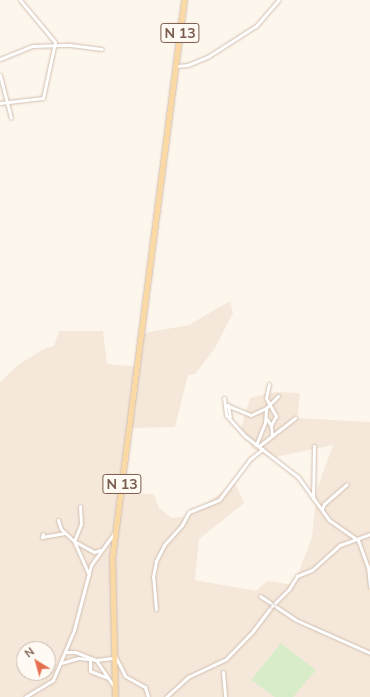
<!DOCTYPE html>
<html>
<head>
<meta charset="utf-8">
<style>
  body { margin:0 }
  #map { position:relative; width:370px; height:697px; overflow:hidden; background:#fdf6ec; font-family:Mulish,sans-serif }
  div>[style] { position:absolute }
  .residential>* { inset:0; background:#f5e8da }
  .green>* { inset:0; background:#d8ecc9 }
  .roads { filter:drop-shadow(0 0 1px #d1beb0) drop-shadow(0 0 1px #d1beb0) }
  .minor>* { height:3px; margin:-1.5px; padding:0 1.5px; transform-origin:1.5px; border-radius:1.5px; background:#fff }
  .primary>* { height:5px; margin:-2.5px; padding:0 2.5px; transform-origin:2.5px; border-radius:2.5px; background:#fbd9a5 }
  .bridges { filter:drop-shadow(0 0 1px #d1beb0) drop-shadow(0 0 1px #d1beb0) }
  .minor-bridge>* { height:3px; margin:-1.5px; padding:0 1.5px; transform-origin:1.5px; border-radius:1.5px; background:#fff }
  span { translate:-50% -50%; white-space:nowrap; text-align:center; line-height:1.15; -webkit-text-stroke:3.5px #fffaf3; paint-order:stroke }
  .shield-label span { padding:1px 3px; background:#fffaf3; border:1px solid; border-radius:3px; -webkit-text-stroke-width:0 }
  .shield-label { font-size:14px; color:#7a5c4d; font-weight:700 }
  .north { position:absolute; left:16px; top:641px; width:40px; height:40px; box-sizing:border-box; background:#fffaf3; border:1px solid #cabbb1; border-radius:50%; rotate:323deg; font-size:11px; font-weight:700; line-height:16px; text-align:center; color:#7a5c4d }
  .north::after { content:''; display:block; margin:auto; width:14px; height:18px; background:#e76f51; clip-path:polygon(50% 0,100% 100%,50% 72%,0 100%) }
</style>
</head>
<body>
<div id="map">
  <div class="residential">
    <div style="clip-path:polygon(evenodd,230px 301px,233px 313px,215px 348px,195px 374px,188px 375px,175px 427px,131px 428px,125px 493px,154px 494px,159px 508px,172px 518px,189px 516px,235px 483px,244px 503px,199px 539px,195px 580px,256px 591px,267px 581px,294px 585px,312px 537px,317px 489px,333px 445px,271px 458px,252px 448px,241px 428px,250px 398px,275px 392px,300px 393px,297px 418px,370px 422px,370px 697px,0 697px,0 382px,19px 364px,46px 348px,54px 346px,59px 331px,103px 331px,107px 364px,140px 367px,144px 333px,189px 325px,230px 301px,24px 649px,48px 649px,48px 673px,24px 673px,24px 649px)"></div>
  </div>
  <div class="green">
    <div style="clip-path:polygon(281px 643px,316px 670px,293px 697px,275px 697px,251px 680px)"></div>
  </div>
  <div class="roads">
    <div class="minor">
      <div style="left:0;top:59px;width:35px;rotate:-22deg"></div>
      <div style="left:33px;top:46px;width:37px;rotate:-2deg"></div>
      <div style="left:70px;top:45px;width:32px;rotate:7deg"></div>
      <div style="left:177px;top:66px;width:11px;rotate:-5deg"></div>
      <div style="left:188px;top:65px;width:23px;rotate:-23deg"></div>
      <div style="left:209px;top:56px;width:56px;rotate:-32.6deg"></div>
      <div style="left:256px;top:26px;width:35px;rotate:-49deg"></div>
      <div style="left:0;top:75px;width:44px;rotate:75.7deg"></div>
      <div style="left:0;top:103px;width:43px;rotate:-6.6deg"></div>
      <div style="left:43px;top:98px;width:57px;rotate:-77.9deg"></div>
      <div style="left:55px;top:42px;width:55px;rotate:-129.8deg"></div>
      <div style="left:269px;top:384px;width:14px;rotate:102deg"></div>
      <div style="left:266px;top:398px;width:21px;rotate:61deg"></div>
      <div style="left:276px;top:416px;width:10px;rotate:119deg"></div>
      <div style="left:224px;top:398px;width:17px;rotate:83deg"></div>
      <div style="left:226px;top:415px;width:28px;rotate:48deg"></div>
      <div style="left:245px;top:436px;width:67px;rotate:37.7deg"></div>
      <div style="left:298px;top:477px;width:53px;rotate:54.2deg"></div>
      <div style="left:329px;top:520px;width:35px;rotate:35deg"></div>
      <div style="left:358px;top:540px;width:29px;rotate:70deg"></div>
      <div style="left:368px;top:567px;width:20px;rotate:84deg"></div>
      <div style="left:226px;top:405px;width:27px;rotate:22deg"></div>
      <div style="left:251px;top:415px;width:17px;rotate:-25deg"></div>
      <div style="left:228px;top:405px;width:12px;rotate:81deg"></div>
      <div style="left:266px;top:418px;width:9px;rotate:54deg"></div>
      <div style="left:271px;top:425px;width:11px;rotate:85deg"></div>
      <div style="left:256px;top:445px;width:24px;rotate:-68deg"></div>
      <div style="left:265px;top:423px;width:15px;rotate:-86deg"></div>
      <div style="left:266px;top:408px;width:17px;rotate:-45deg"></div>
      <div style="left:259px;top:446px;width:46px;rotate:-37.9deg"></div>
      <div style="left:313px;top:498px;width:52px;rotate:-88.9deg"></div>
      <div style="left:80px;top:506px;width:18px;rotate:87deg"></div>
      <div style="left:81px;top:524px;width:18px;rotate:112deg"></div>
      <div style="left:74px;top:541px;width:23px;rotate:29deg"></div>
      <div style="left:94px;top:552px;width:6px;rotate:-18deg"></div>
      <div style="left:322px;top:509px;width:5px;rotate:-68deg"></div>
      <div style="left:324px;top:504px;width:30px;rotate:-41deg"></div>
      <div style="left:58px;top:520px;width:9px;rotate:72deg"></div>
      <div style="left:61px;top:529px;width:18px;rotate:43deg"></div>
      <div style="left:74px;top:541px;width:37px;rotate:66deg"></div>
      <div style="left:43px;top:534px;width:3px;rotate:108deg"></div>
      <div style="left:42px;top:537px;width:23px;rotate:-10deg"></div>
      <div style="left:260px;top:596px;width:43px;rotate:33.7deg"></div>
      <div style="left:296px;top:620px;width:81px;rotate:24deg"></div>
      <div style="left:273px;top:605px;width:23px;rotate:-45deg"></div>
      <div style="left:289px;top:589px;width:15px;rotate:-58deg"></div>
      <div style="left:297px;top:576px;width:16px;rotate:-22deg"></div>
      <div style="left:312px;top:570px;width:38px;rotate:-42deg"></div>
      <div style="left:340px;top:545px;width:32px;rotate:-20deg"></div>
      <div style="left:156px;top:609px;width:32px;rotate:-95deg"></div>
      <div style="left:153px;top:577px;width:16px;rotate:-79deg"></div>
      <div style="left:156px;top:561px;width:18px;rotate:-63deg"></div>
      <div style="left:164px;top:545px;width:27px;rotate:-48deg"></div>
      <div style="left:182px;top:525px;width:15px;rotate:-62deg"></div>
      <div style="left:189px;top:512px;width:32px;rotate:-22deg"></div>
      <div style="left:219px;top:500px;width:51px;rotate:-52.9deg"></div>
      <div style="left:250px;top:459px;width:16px;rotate:-38deg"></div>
      <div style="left:66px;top:652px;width:9px"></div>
      <div style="left:75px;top:652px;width:22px;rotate:21deg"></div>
      <div style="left:96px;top:660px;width:17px;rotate:-7deg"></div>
      <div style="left:115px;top:656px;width:22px;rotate:63deg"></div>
      <div style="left:125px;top:676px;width:23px;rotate:29deg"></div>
      <div style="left:145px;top:687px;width:10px;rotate:73deg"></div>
      <div style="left:90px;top:660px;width:11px;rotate:90deg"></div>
      <div style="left:90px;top:671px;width:19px;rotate:21deg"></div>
      <div style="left:61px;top:663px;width:18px;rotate:-16deg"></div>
      <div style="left:78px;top:658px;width:18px;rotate:6deg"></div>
      <div style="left:96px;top:660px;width:32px;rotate:56deg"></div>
      <div style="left:223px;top:672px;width:25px;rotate:85deg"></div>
      <div style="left:25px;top:697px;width:33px;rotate:-31deg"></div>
      <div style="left:53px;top:680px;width:54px;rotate:-67.2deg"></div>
      <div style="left:74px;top:630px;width:67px;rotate:-75.3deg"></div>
      <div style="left:91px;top:565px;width:39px;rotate:-54deg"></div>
      <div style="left:166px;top:697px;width:30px;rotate:-42deg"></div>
      <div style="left:188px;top:677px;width:42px;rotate:-25.3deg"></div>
      <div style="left:226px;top:659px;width:39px;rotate:-46deg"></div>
      <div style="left:253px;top:631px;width:31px;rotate:-53deg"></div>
    </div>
    <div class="primary">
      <div style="left:115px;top:697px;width:139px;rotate:-91.2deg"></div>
      <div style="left:112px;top:558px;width:563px;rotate:-82.65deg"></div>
    </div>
  </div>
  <div class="bridges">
    <div class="minor-bridge">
      <div style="left:272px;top:606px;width:1px;rotate:-45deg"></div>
    </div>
  </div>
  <div class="shield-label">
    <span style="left:180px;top:33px">N 13</span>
    <span style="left:122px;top:484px">N 13</span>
  </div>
  <div class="north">N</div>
</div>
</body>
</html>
